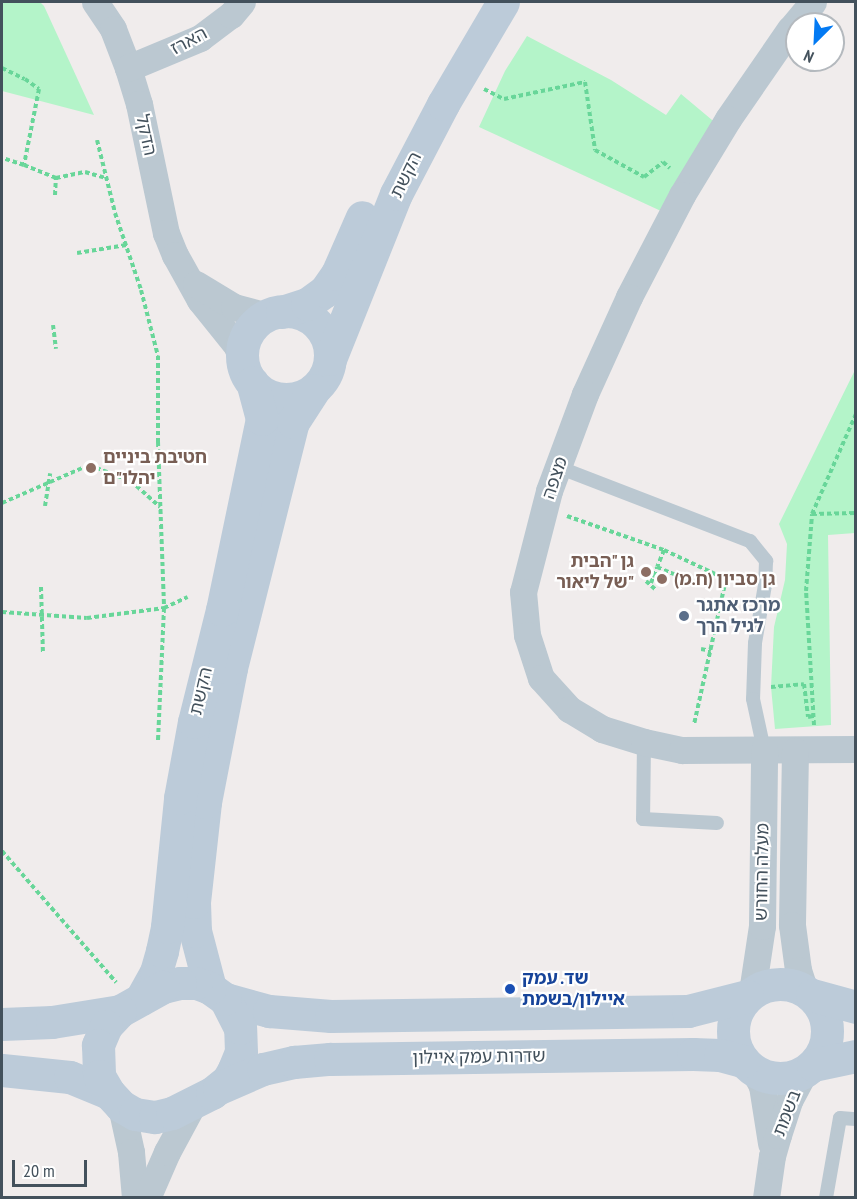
<!DOCTYPE html>
<html>
<head>
<meta charset="utf-8">
<style>
  body { margin:0 }
  #map { position:relative; width:857px; height:1199px; overflow:hidden; background:#f0ecec; font-family:"PT Sans Narrow","Noto Sans Hebrew",sans-serif }
  div>[style] { position:absolute }
  .green>* { inset:0; background:#b4f4c9 }
  .path>* { height:4px; margin-top:-2px; transform-origin:0; background:repeating-linear-gradient(90deg,#68d699 0 4.5px,transparent 0 7.5px) }
  .lane>* { height:14px; margin:-7px; padding:0 7px; transform-origin:7px; border-radius:7px; background:#bbc8d1 }
  .street>* { height:27px; margin:-13.5px; padding:0 13.5px; transform-origin:13.5px; border-radius:13.5px; background:#bbc8d1 }
  .secondary>* { height:33px; margin:-16.5px; padding:0 16.5px; transform-origin:16.5px; border-radius:16.5px; background:#bccbd9 }
  .secondary>.ring { margin:-16.5px; padding:0; box-sizing:content-box; background:none; border:33px solid #bccbd9; border-radius:50% }
  .dots>* { width:16px; height:16px; translate:-50% -50%; box-sizing:border-box; border:3px solid #fff; border-radius:50% }
  span { translate:-50% -50%; white-space:nowrap; text-align:center; line-height:1.15; -webkit-text-stroke:4.5px #fff; paint-order:stroke }
  .street-label { font-size:18px; color:#43515c }
  .education-label { font-size:18px; color:#785e54; font-weight:700 }
  .left { translate:0 -50%; text-align:left }
  .right { translate:-100% -50%; text-align:right }
  .service-label { font-size:18px; color:#4e5e75; font-weight:700 }
  .transit-label { font-size:18px; color:#164399; font-weight:700 }
  .frame { position:absolute; inset:0; border:3px solid #43515c; pointer-events:none }
  .north { position:absolute; left:785px; top:12px; width:60px; height:60px; box-sizing:border-box; background:#fff; border:2px solid #b4b9be; border-radius:50%; rotate:204deg; font-size:16px; font-weight:700; line-height:24px; text-align:center; color:#43515c }
  .north::after { content:''; display:block; margin:auto; width:21px; height:27px; background:#037af3; clip-path:polygon(50% 0,100% 100%,50% 72%,0 100%) }
  .scale { position:absolute; left:12px; top:1160px; width:75px; height:27px; box-sizing:border-box; border:3px solid #43515c; border-top:0; padding-left:8px; font-size:18px; line-height:21px; white-space:nowrap; color:#43515c; -webkit-text-stroke:4px #fff; paint-order:stroke }
</style>
</head>
<body>
<div id="map">
  <div class="green">
    <div style="clip-path:polygon(2px 2px,40px 2px,44px 6px,94px 115px,2px 91px)"></div>
    <div style="clip-path:polygon(527px 36px,611px 80px,666px 115px,681px 94px,718px 125px,661px 211px,479px 127px,505px 71px)"></div>
    <div style="clip-path:polygon(855px 370px,855px 533px,828px 535px,831px 725px,775px 729px,771px 687px,774px 627px,785px 580px,787px 544px,779px 524px)"></div>
  </div>
  <div class="path">
    <div style="left:2px;top:68px;width:25px;rotate:26deg"></div>
    <div style="left:25px;top:79px;width:17px;rotate:36deg"></div>
    <div style="left:39px;top:89px;width:77px;rotate:101.2deg"></div>
    <div style="left:24px;top:165px;width:23px;rotate:-162deg"></div>
    <div style="left:484px;top:89px;width:22px;rotate:27deg"></div>
    <div style="left:504px;top:99px;width:83px;rotate:-11.9deg"></div>
    <div style="left:585px;top:82px;width:69px;rotate:81.6deg"></div>
    <div style="left:595px;top:150px;width:56px;rotate:28.9deg"></div>
    <div style="left:644px;top:177px;width:24px;rotate:-38deg"></div>
    <div style="left:663px;top:162px;width:9px;rotate:41deg"></div>
    <div style="left:97px;top:140px;width:75px;rotate:76.1deg"></div>
    <div style="left:115px;top:213px;width:81px;rotate:71.3deg"></div>
    <div style="left:141px;top:290px;width:68px;rotate:75.6deg"></div>
    <div style="left:158px;top:356px;width:86px;rotate:90deg"></div>
    <div style="left:158px;top:442px;width:166px;rotate:87.9deg"></div>
    <div style="left:164px;top:608px;width:134px;rotate:92.6deg"></div>
    <div style="left:24px;top:165px;width:35px;rotate:22deg"></div>
    <div style="left:56px;top:178px;width:30px;rotate:-12deg"></div>
    <div style="left:85px;top:172px;width:22px;rotate:16deg"></div>
    <div style="left:55px;top:195px;width:17px;rotate:-87deg"></div>
    <div style="left:77px;top:253px;width:50px;rotate:-9.3deg"></div>
    <div style="left:53px;top:325px;width:24px;rotate:83deg"></div>
    <div style="left:2px;top:503px;width:95px;rotate:-23.6deg"></div>
    <div style="left:89px;top:465px;width:45px;rotate:20.9deg"></div>
    <div style="left:131px;top:481px;width:39px;rotate:42deg"></div>
    <div style="left:45px;top:506px;width:33px;rotate:-81deg"></div>
    <div style="left:812px;top:514px;width:44px;rotate:-1.3deg"></div>
    <div style="left:567px;top:516px;width:103px;rotate:19.3deg"></div>
    <div style="left:664px;top:550px;width:68px;rotate:25.1deg"></div>
    <div style="left:726px;top:579px;width:148px;rotate:102.4deg"></div>
    <div style="left:664px;top:550px;width:18px;rotate:112deg"></div>
    <div style="left:657px;top:567px;width:41px;rotate:22.8deg"></div>
    <div style="left:646px;top:572px;width:17px;rotate:24deg"></div>
    <div style="left:646px;top:581px;width:12px;rotate:42deg"></div>
    <div style="left:651px;top:583px;width:17px;rotate:-69deg"></div>
    <div style="left:41px;top:587px;width:66px;rotate:88.3deg"></div>
    <div style="left:2px;top:612px;width:85px;rotate:4deg"></div>
    <div style="left:87px;top:618px;width:78px;rotate:-7.4deg"></div>
    <div style="left:164px;top:608px;width:26px;rotate:-25deg"></div>
    <div style="left:701px;top:649px;width:10px;rotate:11deg"></div>
    <div style="left:771px;top:687px;width:33px;rotate:-5deg"></div>
    <div style="left:804px;top:684px;width:33px;rotate:83deg"></div>
    <div style="left:808px;top:717px;width:5px;rotate:-11deg"></div>
    <div style="left:814px;top:725px;width:134px;rotate:-93.4deg"></div>
    <div style="left:806px;top:591px;width:77px;rotate:-85.5deg"></div>
    <div style="left:812px;top:514px;width:109px;rotate:-66.3deg"></div>
    <div style="left:2px;top:851px;width:174px;rotate:49deg"></div>
  </div>
  <div class="lane">
    <div style="left:558px;top:467px;width:206px;rotate:21.1deg"></div>
    <div style="left:750px;top:541px;width:26px;rotate:51deg"></div>
    <div style="left:766px;top:561px;width:24px;rotate:92deg"></div>
    <div style="left:765px;top:585px;width:59px;rotate:99.8deg"></div>
    <div style="left:755px;top:643px;width:56px;rotate:92deg"></div>
    <div style="left:753px;top:699px;width:52px;rotate:77.8deg"></div>
    <div style="left:644px;top:742px;width:77px;rotate:90.7deg"></div>
    <div style="left:643px;top:819px;width:74px;rotate:3.1deg"></div>
    <div style="left:826px;top:1198px;width:81px;rotate:-80.1deg"></div>
    <div style="left:840px;top:1118px;width:16px;rotate:4deg"></div>
  </div>
  <div class="street">
    <div style="left:95px;top:2px;width:32px;rotate:56deg"></div>
    <div style="left:113px;top:29px;width:42px;rotate:69deg"></div>
    <div style="left:128px;top:68px;width:38px;rotate:73deg"></div>
    <div style="left:139px;top:104px;width:132px;rotate:78.2deg"></div>
    <div style="left:166px;top:233px;width:24px;rotate:68deg"></div>
    <div style="left:175px;top:255px;width:51px;rotate:60.9deg"></div>
    <div style="left:200px;top:300px;width:59px;rotate:51.2deg"></div>
    <div style="left:237px;top:346px;width:25px;rotate:72deg"></div>
    <div style="left:813px;top:2px;width:35px;rotate:130deg"></div>
    <div style="left:790px;top:29px;width:109px;rotate:124.6deg"></div>
    <div style="left:728px;top:119px;width:89px;rotate:121.2deg"></div>
    <div style="left:682px;top:195px;width:115px;rotate:117.5deg"></div>
    <div style="left:629px;top:297px;width:107px;rotate:114.4deg"></div>
    <div style="left:585px;top:394px;width:103px;rotate:110.4deg"></div>
    <div style="left:549px;top:491px;width:104px;rotate:104.4deg"></div>
    <div style="left:523px;top:592px;width:43px;rotate:84.7deg"></div>
    <div style="left:527px;top:635px;width:45px;rotate:72deg"></div>
    <div style="left:541px;top:678px;width:42px;rotate:47.9deg"></div>
    <div style="left:569px;top:709px;width:39px;rotate:31deg"></div>
    <div style="left:602px;top:729px;width:44px;rotate:17.2deg"></div>
    <div style="left:644px;top:742px;width:39px;rotate:12deg"></div>
    <div style="left:682px;top:750px;width:174px;rotate:-0.3deg"></div>
    <div style="left:128px;top:68px;width:78px;rotate:-22.6deg"></div>
    <div style="left:200px;top:38px;width:39px;rotate:-37deg"></div>
    <div style="left:231px;top:15px;width:17px;rotate:-50deg"></div>
    <div style="left:196px;top:284px;width:44px;rotate:31.2deg"></div>
    <div style="left:234px;top:307px;width:28px;rotate:15deg"></div>
    <div style="left:261px;top:314px;width:12px"></div>
    <div style="left:795px;top:751px;width:174px;rotate:91deg"></div>
    <div style="left:792px;top:925px;width:45px;rotate:82.4deg"></div>
    <div style="left:798px;top:970px;width:22px;rotate:72deg"></div>
    <div style="left:752px;top:992px;width:67px;rotate:-81.4deg"></div>
    <div style="left:762px;top:926px;width:176px;rotate:-89.3deg"></div>
    <div style="left:753px;top:1069px;width:19px;rotate:62deg"></div>
    <div style="left:762px;top:1086px;width:58px;rotate:81deg"></div>
    <div style="left:121px;top:1106px;width:47px;rotate:77.7deg"></div>
    <div style="left:131px;top:1152px;width:46px;rotate:85deg"></div>
    <div style="left:147px;top:1198px;width:50px;rotate:-66.5deg"></div>
    <div style="left:167px;top:1152px;width:57px;rotate:-61.6deg"></div>
    <div style="left:766px;top:1198px;width:42px;rotate:-81.9deg"></div>
    <div style="left:772px;top:1156px;width:22px;rotate:-74deg"></div>
    <div style="left:778px;top:1135px;width:38px;rotate:-72deg"></div>
    <div style="left:790px;top:1099px;width:32px;rotate:-62deg"></div>
  </div>
  <div class="secondary">
    <div class="ring" style="left:242px;top:311px;width:55px;height:55px"></div>
    <div style="left:282px;top:312px;width:26px;rotate:-18deg"></div>
    <div style="left:307px;top:304px;width:22px;rotate:-36deg"></div>
    <div style="left:325px;top:291px;width:21px;rotate:-55deg"></div>
    <div style="left:337px;top:274px;width:62px;rotate:-66.3deg"></div>
    <div style="left:330px;top:359px;width:178px;rotate:-68.2deg"></div>
    <div style="left:396px;top:194px;width:102px;rotate:-62.4deg"></div>
    <div style="left:443px;top:104px;width:118px;rotate:-59.5deg"></div>
    <div class="ring" style="left:733px;top:984px;width:61px;height:61px"></div>
    <div style="left:210px;top:988px;width:59px;rotate:-104.7deg"></div>
    <div style="left:195px;top:931px;width:29px;rotate:-92deg"></div>
    <div style="left:194px;top:902px;width:101px;rotate:-83.7deg"></div>
    <div style="left:205px;top:802px;width:136px;rotate:-79deg"></div>
    <div style="left:231px;top:668px;width:254px;rotate:-75.9deg"></div>
    <div style="left:293px;top:422px;width:38px;rotate:-57deg"></div>
    <div style="left:812px;top:995px;width:46px;rotate:15.3deg"></div>
    <div style="left:141px;top:999px;width:31px;rotate:-61deg"></div>
    <div style="left:156px;top:972px;width:22px;rotate:-74deg"></div>
    <div style="left:162px;top:951px;width:25px;rotate:-78deg"></div>
    <div style="left:167px;top:927px;width:130px;rotate:-84.2deg"></div>
    <div style="left:180px;top:798px;width:77px;rotate:-79.6deg"></div>
    <div style="left:194px;top:722px;width:115px;rotate:-76deg"></div>
    <div style="left:222px;top:610px;width:195px;rotate:-78.2deg"></div>
    <div style="left:262px;top:419px;width:38px;rotate:-105deg"></div>
    <div style="left:225px;top:999px;width:46px;rotate:15.3deg"></div>
    <div style="left:269px;top:1011px;width:62px;rotate:4.6deg"></div>
    <div style="left:331px;top:1016px;width:357px;rotate:-0.8deg"></div>
    <div style="left:688px;top:1011px;width:61px;rotate:-14.3deg"></div>
    <div style="left:2px;top:1024px;width:50px;rotate:-2.3deg"></div>
    <div style="left:52px;top:1022px;width:69px;rotate:-9.2deg"></div>
    <div style="left:813px;top:1065px;width:44px;rotate:-11.8deg"></div>
    <div style="left:2px;top:1070px;width:68px;rotate:5.9deg"></div>
    <div style="left:70px;top:1077px;width:42px;rotate:22.3deg"></div>
    <div style="left:109px;top:1093px;width:18px;rotate:47deg"></div>
    <div style="left:121px;top:1106px;width:16px;rotate:30deg"></div>
    <div style="left:135px;top:1114px;width:20px;rotate:9deg"></div>
    <div style="left:155px;top:1117px;width:17px;rotate:-13deg"></div>
    <div style="left:172px;top:1113px;width:45px;rotate:-26.6deg"></div>
    <div style="left:212px;top:1093px;width:21px;rotate:-39deg"></div>
    <div style="left:228px;top:1080px;width:13px;rotate:-61deg"></div>
    <div style="left:234px;top:1069px;width:18px;rotate:-68deg"></div>
    <div style="left:241px;top:1052px;width:24px;rotate:-92deg"></div>
    <div style="left:240px;top:1028px;width:33px;rotate:-117deg"></div>
    <div style="left:225px;top:999px;width:19px;rotate:-144deg"></div>
    <div style="left:210px;top:988px;width:15px;rotate:-160deg"></div>
    <div style="left:196px;top:983px;width:16px;rotate:180deg"></div>
    <div style="left:180px;top:983px;width:17px;rotate:167deg"></div>
    <div style="left:163px;top:987px;width:49px;rotate:150.8deg"></div>
    <div style="left:120px;top:1011px;width:21px;rotate:133deg"></div>
    <div style="left:106px;top:1026px;width:21px;rotate:113deg"></div>
    <div style="left:98px;top:1045px;width:31px;rotate:88deg"></div>
    <div style="left:99px;top:1076px;width:20px;rotate:60deg"></div>
    <div style="left:219px;top:1088px;width:48px;rotate:-23.4deg"></div>
    <div style="left:263px;top:1069px;width:32px;rotate:-13deg"></div>
    <div style="left:294px;top:1062px;width:36px;rotate:-5deg"></div>
    <div style="left:330px;top:1059px;width:363px;rotate:-0.8deg"></div>
    <div style="left:693px;top:1054px;width:27px;rotate:2deg"></div>
    <div style="left:720px;top:1055px;width:24px;rotate:15deg"></div>
  </div>
  <div class="dots">
    <div style="left:91px;top:468px;background:#8d6e63"></div>
    <div style="left:646px;top:572px;background:#8d6e63"></div>
    <div style="left:662px;top:579px;background:#8d6e63"></div>
    <div style="left:684px;top:616px;background:#5c6f8a"></div>
    <div style="left:510px;top:989px;background:#1a4fb4"></div>
  </div>
  <div class="street-label">
    <span style="left:189px;top:41px;rotate:-28deg">הארז</span>
    <span style="left:146px;top:135px;rotate:78deg">הדקל</span>
    <span style="left:406px;top:175px;rotate:-64deg">הקשת</span>
    <span style="left:555px;top:478px;rotate:-71deg">מצפה</span>
    <span style="left:201px;top:691px;rotate:-77deg">הקשת</span>
    <span style="left:762px;top:872px;rotate:-89deg">מעלה החורש</span>
    <span style="left:479px;top:1057px;rotate:-1deg">שדרות עמק איילון</span>
    <span style="left:787px;top:1113px;rotate:-69deg">בשמת</span>
  </div>
  <div class="education-label">
    <span class="left" style="left:103px;top:468px">חטיבת ביניים<br>יהלו"ם</span>
    <span class="right" style="left:634px;top:572px">גן "הבית<br>של ליאור"</span>
    <span class="left" style="left:674px;top:579px">גן סביון (ח.מ)</span>
  </div>
  <div class="service-label">
    <span class="left" style="left:696px;top:616px">מרכז אתגר<br>לגיל הרך</span>
  </div>
  <div class="transit-label">
    <span class="left" style="left:522px;top:989px">שד. עמק<br>איילון/בשמת</span>
  </div>
  <div class="frame"></div>
  <div class="north">N</div>
  <div class="scale">20 m</div>
</div>
</body>
</html>
